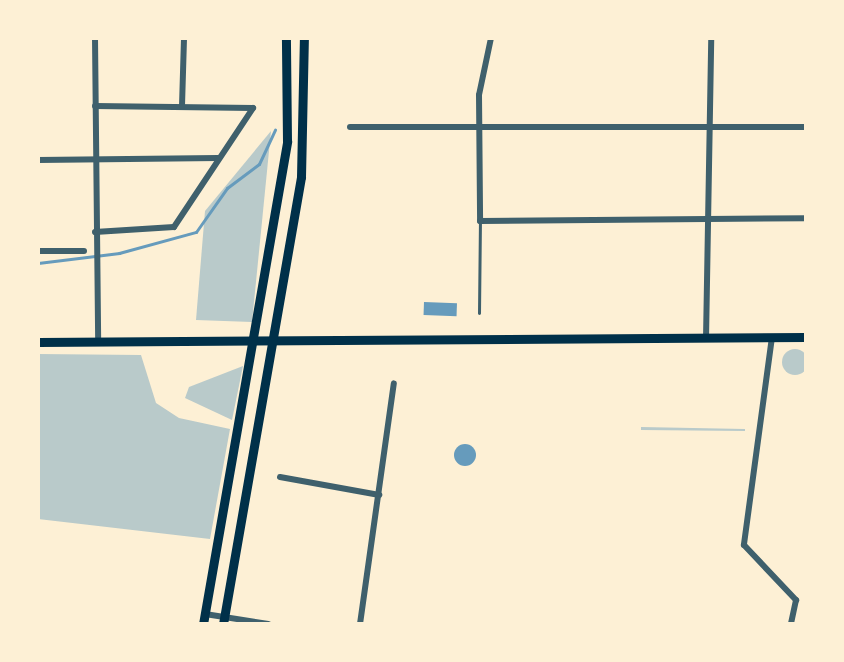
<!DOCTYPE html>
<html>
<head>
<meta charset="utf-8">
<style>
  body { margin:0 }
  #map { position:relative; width:844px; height:662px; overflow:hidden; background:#fdf0d5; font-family:"Golos Text",sans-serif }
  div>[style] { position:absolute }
  .green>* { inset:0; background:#b9caca }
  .round { border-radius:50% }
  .water>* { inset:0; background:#669bbc; transform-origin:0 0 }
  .stream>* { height:3px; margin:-1.5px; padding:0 1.5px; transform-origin:1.5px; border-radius:1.5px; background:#669bbc }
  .service>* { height:3px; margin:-1.5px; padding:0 1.5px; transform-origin:1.5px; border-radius:1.5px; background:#3f606c }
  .minor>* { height:6px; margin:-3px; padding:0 3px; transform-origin:3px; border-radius:3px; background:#3f606c }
  .primary>* { height:9px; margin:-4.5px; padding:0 4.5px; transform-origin:4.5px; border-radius:4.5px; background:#003049 }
  .trunk>* { height:9px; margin:-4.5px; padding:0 4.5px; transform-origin:4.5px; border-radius:4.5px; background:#003049 }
  span { translate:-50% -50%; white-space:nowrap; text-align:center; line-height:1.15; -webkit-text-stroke:8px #fdf0d5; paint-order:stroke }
  .frame { position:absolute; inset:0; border:40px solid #fdf0d5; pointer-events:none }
</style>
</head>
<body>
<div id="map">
  <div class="green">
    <div style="clip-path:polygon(271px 131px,252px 322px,196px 320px,205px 211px)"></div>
    <div class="round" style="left:782px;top:349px;width:26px;height:26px"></div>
    <div style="clip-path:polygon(38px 354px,141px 355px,156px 403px,179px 418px,230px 429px,210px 539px,38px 519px)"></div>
    <div style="clip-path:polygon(243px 366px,232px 420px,185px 398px,189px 387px)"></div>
    <div style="clip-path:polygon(745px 429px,745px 431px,641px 430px,641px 427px)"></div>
  </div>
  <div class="water">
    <div style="left:424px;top:302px;width:33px;height:13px;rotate:2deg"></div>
    <div class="round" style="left:454px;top:444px;width:22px;height:22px"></div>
  </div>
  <div class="stream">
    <div style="left:38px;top:263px;width:82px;rotate:-7deg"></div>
    <div style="left:119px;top:253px;width:80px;rotate:-15.3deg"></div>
    <div style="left:196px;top:232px;width:54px;rotate:-54.8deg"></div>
    <div style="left:227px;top:188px;width:40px;rotate:-37deg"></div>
    <div style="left:259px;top:164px;width:38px;rotate:-65deg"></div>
  </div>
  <div class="service">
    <div style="left:479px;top:313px;width:92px;rotate:-89.4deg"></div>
  </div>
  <div class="minor">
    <div style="left:95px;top:38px;width:303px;rotate:89.4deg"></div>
    <div style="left:491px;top:38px;width:58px;rotate:101.9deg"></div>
    <div style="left:479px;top:95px;width:126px;rotate:89.5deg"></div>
    <div style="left:480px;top:221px;width:326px;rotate:-0.5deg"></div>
    <div style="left:95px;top:106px;width:158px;rotate:0.7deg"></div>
    <div style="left:182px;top:106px;width:68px;rotate:-88.3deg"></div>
    <div style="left:350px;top:127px;width:456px"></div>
    <div style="left:38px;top:160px;width:180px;rotate:-0.6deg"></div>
    <div style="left:95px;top:232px;width:79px;rotate:-3.6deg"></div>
    <div style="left:174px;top:227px;width:143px;rotate:-56.4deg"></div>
    <div style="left:38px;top:251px;width:46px"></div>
    <div style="left:772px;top:337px;width:210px;rotate:97.7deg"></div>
    <div style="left:744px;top:545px;width:76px;rotate:46.6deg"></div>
    <div style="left:796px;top:600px;width:25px;rotate:102deg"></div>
    <div style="left:706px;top:339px;width:301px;rotate:-89deg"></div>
    <div style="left:280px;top:477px;width:101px;rotate:10.3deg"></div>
    <div style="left:205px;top:614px;width:64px;rotate:9deg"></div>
    <div style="left:360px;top:624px;width:243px;rotate:-82deg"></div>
  </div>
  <div class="primary">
    <div style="left:38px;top:342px;width:768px;rotate:-0.37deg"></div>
  </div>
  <div class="trunk">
    <div style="left:203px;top:624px;width:490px;rotate:-80.1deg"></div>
    <div style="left:287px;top:141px;width:103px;rotate:-90.6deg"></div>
    <div style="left:223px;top:624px;width:454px;rotate:-80.1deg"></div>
    <div style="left:301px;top:177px;width:139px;rotate:-88.8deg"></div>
  </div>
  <div class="frame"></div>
</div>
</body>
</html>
